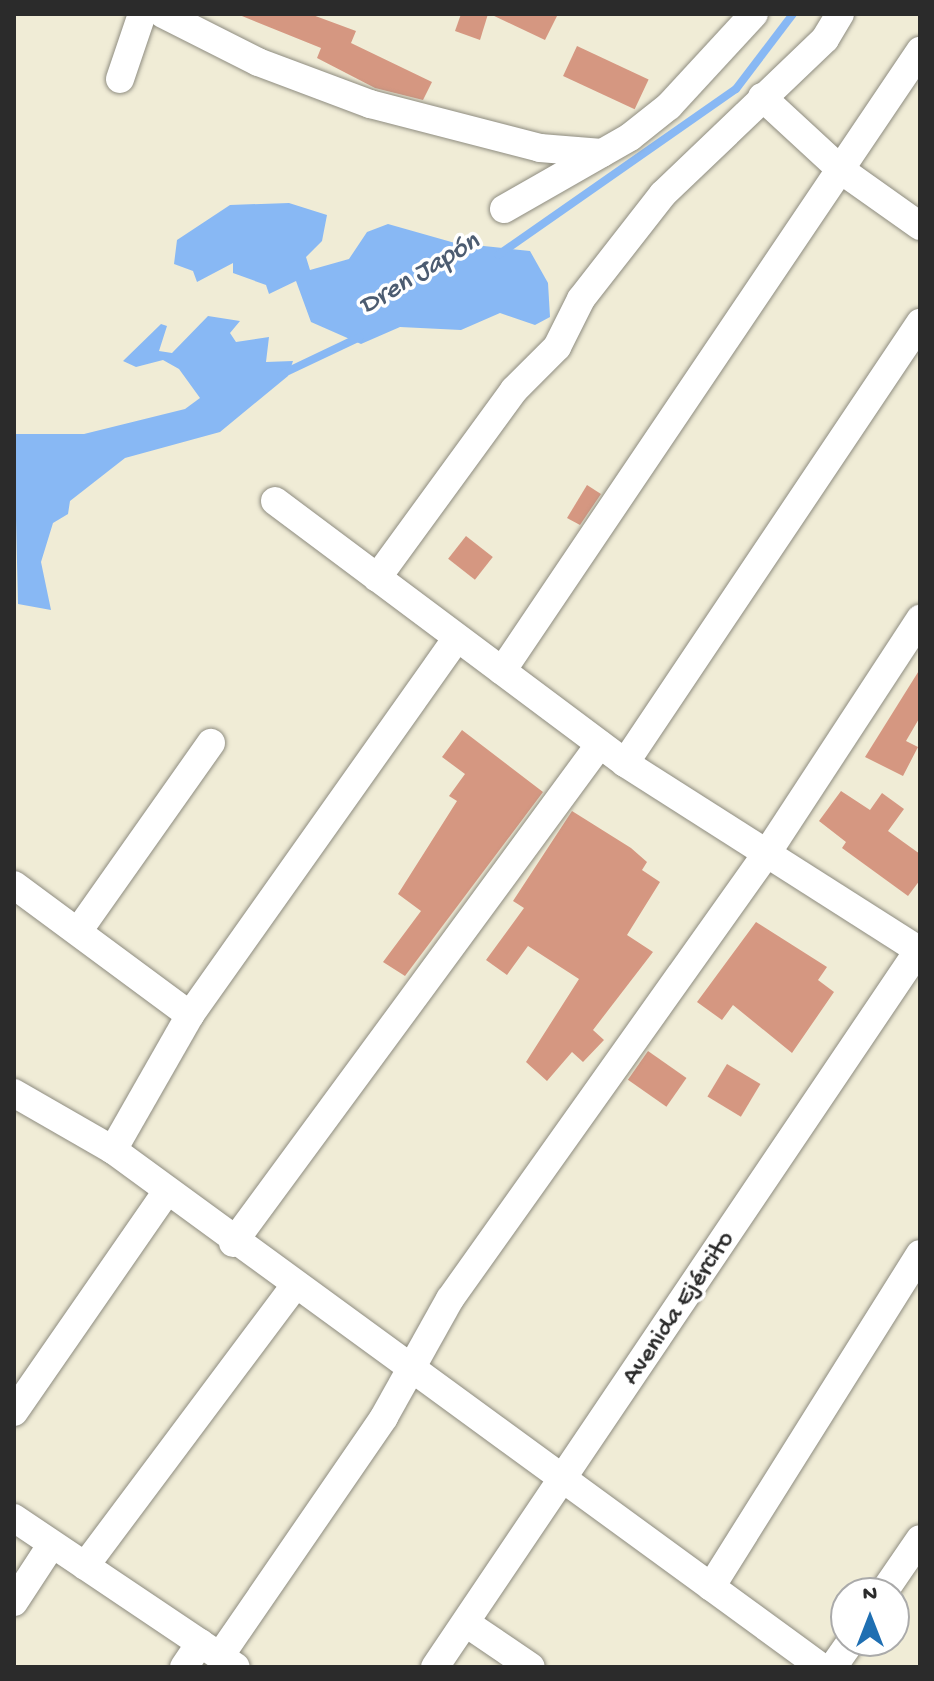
<!DOCTYPE html>
<html>
<head>
<meta charset="utf-8">
<style>
  body { margin:0 }
  #map { position:relative; width:934px; height:1681px; overflow:hidden; background:#f0ecd6; font-family:"Gochi Hand",sans-serif }
  div>[style] { position:absolute }
  .water>* { inset:0; background:#88b8f4 }
  .stream>* { height:8px; margin:-4px; padding:0 4px; transform-origin:4px; border-radius:4px; background:#88b8f4 }
  .building>* { inset:0; background:#d59781; transform-origin:0 0 }
  .roads { filter:drop-shadow(0 0 2px #8e8c80) drop-shadow(0 0 2px #8e8c80) }
  .street>* { height:28px; margin:-14px; padding:0 14px; transform-origin:14px; border-radius:14px; background:#fff }
  span { translate:-50% -50%; white-space:nowrap; text-align:center; line-height:1.15; -webkit-text-stroke:7px #fff; paint-order:stroke }
  .street-label { font-size:26px; color:#2b2b2b }
  .water-label { font-size:28px; color:#4c5c71; font-style:italic }
  .frame { position:absolute; inset:0; border:16px solid #2b2b2b; pointer-events:none }
  .north { position:absolute; left:830px; top:1577px; width:80px; height:80px; box-sizing:border-box; background:#fff; border:2px solid #aaa; border-radius:50%; rotate:0deg; font-size:22px; font-weight:700; line-height:32px; text-align:center; color:#2b2b2b }
  .north::after { content:''; display:block; margin:auto; width:28px; height:36px; background:#1f6fb2; clip-path:polygon(50% 0,100% 100%,50% 72%,0 100%) }
</style>
</head>
<body>
<div id="map">
  <div class="water">
    <div style="clip-path:polygon(289px 203px,327px 215px,322px 241px,306px 257px,310px 270px,349px 259px,367px 232px,388px 224px,455px 243px,530px 251px,548px 283px,550px 317px,535px 325px,500px 313px,461px 330px,400px 327px,361px 344px,311px 322px,296px 281px,269px 294px,266px 285px,233px 273px,233px 263px,197px 282px,193px 271px,174px 264px,177px 240px,230px 205px)"></div>
    <div style="clip-path:polygon(208px 316px,240px 321px,230px 333px,236px 342px,269px 337px,266px 362px,293px 361px,288px 376px,220px 432px,125px 458px,70px 501px,68px 514px,53px 523px,41px 562px,51px 610px,18px 604px,14px 434px,84px 434px,185px 409px,200px 398px,179px 369px,163px 360px,136px 367px,123px 361px,161px 324px,167px 326px,159px 351px,172px 353px)"></div>
  </div>
  <div class="stream">
    <div style="left:498px;top:255px;width:290px;rotate:-34.9deg"></div>
    <div style="left:736px;top:89px;width:94px;rotate:-52.8deg"></div>
    <div style="left:282px;top:374px;width:86px;rotate:-25.4deg"></div>
  </div>
  <div class="building">
    <div style="clip-path:polygon(237px 14px,310px 14px,356px 31px,351px 43px,432px 82px,423px 100px,375px 88px,317px 58px,321px 48px)"></div>
    <div style="clip-path:polygon(461px 14px,488px 14px,480px 40px,455px 31px)"></div>
    <div style="clip-path:polygon(490px 14px,558px 14px,545px 40px)"></div>
    <div style="left:577px;top:46px;width:79px;height:33px;rotate:25deg"></div>
    <div style="clip-path:polygon(587px 485px,601px 494px,580px 525px,567px 518px)"></div>
    <div style="left:466px;top:536px;width:34px;height:29px;rotate:38deg"></div>
    <div style="clip-path:polygon(920px 669px,920px 717px,906px 741px,918px 747px,903px 776px,865px 757px)"></div>
    <div style="clip-path:polygon(462px 730px,543px 792px,405px 976px,383px 962px,421px 911px,398px 894px,457px 801px,449px 796px,465px 774px,442px 757px)"></div>
    <div style="clip-path:polygon(841px 791px,870px 810px,882px 793px,904px 809px,888px 831px,920px 854px,920px 880px,908px 896px,842px 848px,846px 842px,819px 821px)"></div>
    <div style="clip-path:polygon(572px 811px,631px 848px,647px 862px,642px 870px,660px 882px,627px 935px,653px 952px,593px 1030px,604px 1040px,583px 1062px,572px 1052px,547px 1081px,526px 1062px,579px 979px,528px 946px,507px 975px,486px 960px,524px 908px,513px 901px)"></div>
    <div style="clip-path:polygon(756px 922px,827px 967px,818px 980px,834px 992px,792px 1053px,733px 1005px,722px 1020px,697px 1002px)"></div>
    <div style="left:648px;top:1051px;width:47px;height:35px;rotate:35deg"></div>
    <div style="left:727px;top:1064px;width:39px;height:38px;rotate:31deg"></div>
  </div>
  <div class="roads">
    <div class="street">
      <div style="left:163px;top:14px;width:106px;rotate:26.8deg"></div>
      <div style="left:258px;top:62px;width:120px;rotate:20.6deg"></div>
      <div style="left:370px;top:104px;width:176px;rotate:14.5deg"></div>
      <div style="left:540px;top:148px;width:62px;rotate:4.6deg"></div>
      <div style="left:120px;top:79px;width:69px;rotate:-71.3deg"></div>
      <div style="left:762px;top:97px;width:108px;rotate:42.7deg"></div>
      <div style="left:841px;top:170px;width:97px;rotate:35.3deg"></div>
      <div style="left:504px;top:209px;width:145px;rotate:-29.7deg"></div>
      <div style="left:630px;top:137px;width:50px;rotate:-38.5deg"></div>
      <div style="left:669px;top:106px;width:125px;rotate:-47.3deg"></div>
      <div style="left:275px;top:501px;width:437px;rotate:36.8deg"></div>
      <div style="left:625px;top:763px;width:350px;rotate:32.5deg"></div>
      <div style="left:377px;top:578px;width:233px;rotate:-53.9deg"></div>
      <div style="left:514px;top:390px;width:61px;rotate:-45deg"></div>
      <div style="left:557px;top:347px;width:54px;rotate:-63.4deg"></div>
      <div style="left:581px;top:299px;width:133px;rotate:-52deg"></div>
      <div style="left:663px;top:194px;width:224px;rotate:-43.7deg"></div>
      <div style="left:825px;top:39px;width:29px;rotate:-59deg"></div>
      <div style="left:502px;top:671px;width:748px;rotate:-56.01deg"></div>
      <div style="left:625px;top:763px;width:530px;rotate:-56.16deg"></div>
      <div style="left:14px;top:885px;width:219px;rotate:36.5deg"></div>
      <div style="left:79px;top:930px;width:229px;rotate:-54.8deg"></div>
      <div style="left:14px;top:1093px;width:114px;rotate:29.9deg"></div>
      <div style="left:113px;top:1150px;width:877px;rotate:36.14deg"></div>
      <div style="left:113px;top:1150px;width:155px;rotate:-60.3deg"></div>
      <div style="left:190px;top:1015px;width:462px;rotate:-54.7deg"></div>
      <div style="left:233px;top:1243px;width:619px;rotate:-53.67deg"></div>
      <div style="left:14px;top:1412px;width:265px;rotate:-55.3deg"></div>
      <div style="left:14px;top:1518px;width:267px;rotate:33.9deg"></div>
      <div style="left:85px;top:1566px;width:349px;rotate:-53.2deg"></div>
      <div style="left:711px;top:1587px;width:393px;rotate:-57.9deg"></div>
      <div style="left:883px;top:1593px;width:65px;rotate:-55.6deg"></div>
      <div style="left:14px;top:1602px;width:69px;rotate:-56.8deg"></div>
      <div style="left:466px;top:1623px;width:78px;rotate:34.1deg"></div>
      <div style="left:220px;top:1656px;width:290px;rotate:-55.5deg"></div>
      <div style="left:384px;top:1417px;width:135px;rotate:-60.8deg"></div>
      <div style="left:450px;top:1299px;width:547px;rotate:-54.6deg"></div>
      <div style="left:767px;top:853px;width:280px;rotate:-56.8deg"></div>
      <div style="left:184px;top:1667px;width:29px;rotate:-56deg"></div>
      <div style="left:435px;top:1667px;width:867px;rotate:-56deg"></div>
      <div style="left:833px;top:1667px;width:32px;rotate:-55deg"></div>
    </div>
  </div>
  <div class="street-label">
    <span style="left:680px;top:1309px;rotate:-56deg">Avenida Ejército</span>
  </div>
  <div class="water-label">
    <span style="left:420px;top:275px;rotate:-31deg">Dren Japón</span>
  </div>
  <div class="frame"></div>
  <div class="north">N</div>
</div>
</body>
</html>
